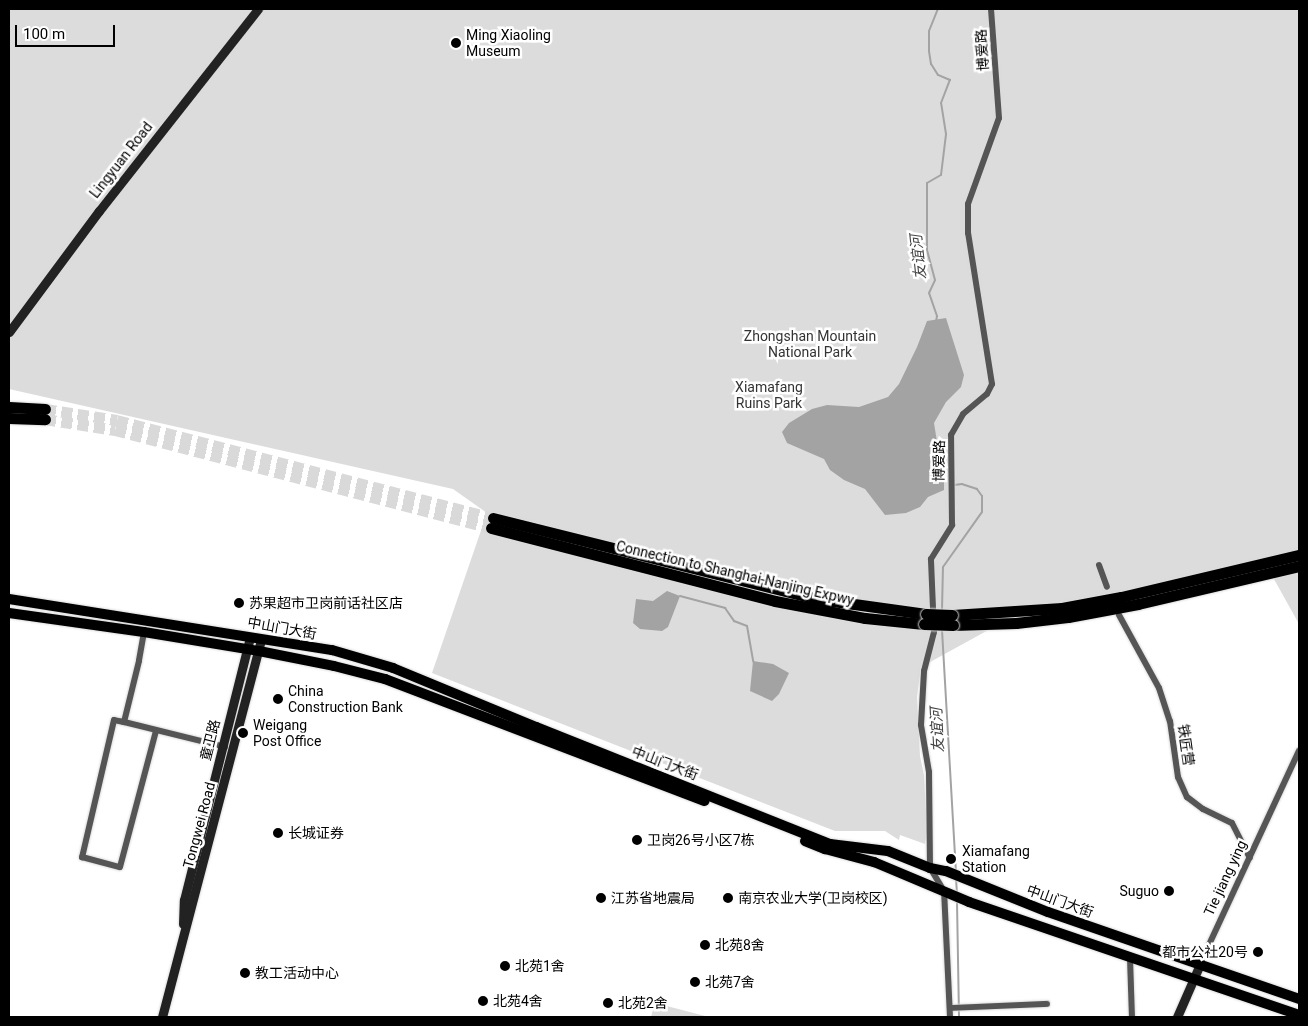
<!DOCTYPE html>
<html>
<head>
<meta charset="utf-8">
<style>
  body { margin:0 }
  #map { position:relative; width:1308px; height:1026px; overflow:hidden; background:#fff; font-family:Roboto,"Noto Sans SC",sans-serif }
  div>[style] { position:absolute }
  .green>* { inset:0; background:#dcdcdc }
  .water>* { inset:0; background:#a3a3a3 }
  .stream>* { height:2px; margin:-1px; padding:0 1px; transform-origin:1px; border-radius:1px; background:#a3a3a3 }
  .highway-tunnel>* { height:11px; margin-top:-5.5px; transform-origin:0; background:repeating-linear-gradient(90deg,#d9d9d9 0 11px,transparent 0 16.5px) }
  .roads { filter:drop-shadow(0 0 1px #dbdbdb) drop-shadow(0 0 1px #dbdbdb) }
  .street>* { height:6px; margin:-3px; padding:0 3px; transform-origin:3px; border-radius:3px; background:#555 }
  .secondary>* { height:9px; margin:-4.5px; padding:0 4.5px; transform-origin:4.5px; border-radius:4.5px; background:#222 }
  .primary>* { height:10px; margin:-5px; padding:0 5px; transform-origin:5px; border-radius:5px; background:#000 }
  .highway>* { height:11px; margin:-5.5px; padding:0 5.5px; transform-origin:5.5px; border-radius:5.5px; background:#000 }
  .bridges { filter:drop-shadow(0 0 1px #dbdbdb) drop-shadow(0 0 1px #dbdbdb) }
  .highway-bridge>* { height:11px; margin:-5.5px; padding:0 5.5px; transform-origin:5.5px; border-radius:5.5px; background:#000 }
  .dots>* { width:14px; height:14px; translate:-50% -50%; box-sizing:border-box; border:2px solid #fff; border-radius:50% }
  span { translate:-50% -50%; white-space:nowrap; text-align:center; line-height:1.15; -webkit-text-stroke:5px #fff; paint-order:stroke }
  .poi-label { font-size:14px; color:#000 }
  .left { translate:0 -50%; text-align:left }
  .right { translate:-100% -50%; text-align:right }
  .street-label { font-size:14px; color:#000 }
  .park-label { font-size:14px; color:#333 }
  .water-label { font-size:15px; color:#444; font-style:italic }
  .frame { position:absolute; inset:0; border:10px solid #000; pointer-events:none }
  .scale { position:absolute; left:15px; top:25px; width:100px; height:22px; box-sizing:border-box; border:2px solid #000; border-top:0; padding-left:6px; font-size:15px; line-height:18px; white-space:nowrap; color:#000; -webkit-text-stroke:4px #fff; paint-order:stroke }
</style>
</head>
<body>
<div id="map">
  <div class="green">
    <div style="clip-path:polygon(9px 9px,1299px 9px,1299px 624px,1265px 563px,1021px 612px,921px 667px,917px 697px,920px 756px,924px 775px,927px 831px,925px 844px,900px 835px,899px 840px,885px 831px,835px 831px,432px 673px,487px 513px,453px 489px,9px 389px)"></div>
    <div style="clip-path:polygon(655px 1003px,709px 1017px,651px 1017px)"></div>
  </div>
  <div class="water">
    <div style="clip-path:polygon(946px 318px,964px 375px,961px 387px,946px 402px,934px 423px,938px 448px,936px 457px,930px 464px,931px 471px,944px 479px,944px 490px,928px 497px,920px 507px,906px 513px,885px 515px,865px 489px,844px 480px,830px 470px,824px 459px,787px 443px,782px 432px,789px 423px,812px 409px,827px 405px,859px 407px,888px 397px,899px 384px,917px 347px,927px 321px)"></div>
    <div style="clip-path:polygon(667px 591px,680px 596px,668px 627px,662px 631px,640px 629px,633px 623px,636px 599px,653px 601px)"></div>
    <div style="clip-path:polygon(753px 661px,773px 664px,789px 673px,779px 694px,772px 701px,750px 691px)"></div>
  </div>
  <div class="stream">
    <div style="left:936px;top:322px;width:6px;rotate:-81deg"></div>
    <div style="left:937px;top:316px;width:24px;rotate:-109deg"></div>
    <div style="left:929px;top:293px;width:14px;rotate:-65deg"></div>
    <div style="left:935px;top:280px;width:31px;rotate:-105deg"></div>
    <div style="left:927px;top:250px;width:67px;rotate:-90deg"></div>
    <div style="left:927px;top:183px;width:16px;rotate:-30deg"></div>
    <div style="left:941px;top:175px;width:41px;rotate:-83deg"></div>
    <div style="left:946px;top:134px;width:31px;rotate:-99deg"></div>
    <div style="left:941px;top:103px;width:25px;rotate:-69deg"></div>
    <div style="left:950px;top:80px;width:13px;rotate:-157deg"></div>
    <div style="left:938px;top:75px;width:13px;rotate:-122deg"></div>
    <div style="left:931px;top:64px;width:13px;rotate:-99deg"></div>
    <div style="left:929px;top:51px;width:20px;rotate:-90deg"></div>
    <div style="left:929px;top:31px;width:24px;rotate:-68deg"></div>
    <div style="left:680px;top:596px;width:47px;rotate:14.9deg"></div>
    <div style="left:725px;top:608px;width:16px;rotate:55deg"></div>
    <div style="left:734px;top:621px;width:14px;rotate:21deg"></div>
    <div style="left:747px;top:626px;width:36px;rotate:80deg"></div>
    <div style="left:942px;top:610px;width:43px;rotate:-88.7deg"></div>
    <div style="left:943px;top:567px;width:67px;rotate:-54.7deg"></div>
    <div style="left:982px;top:512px;width:16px;rotate:-90deg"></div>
    <div style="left:982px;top:496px;width:9px;rotate:-126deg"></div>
    <div style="left:977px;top:489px;width:16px;rotate:-162deg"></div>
    <div style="left:962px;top:484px;width:8px;rotate:173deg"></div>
    <div style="left:942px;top:630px;width:242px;rotate:86.7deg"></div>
    <div style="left:956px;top:879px;width:13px;rotate:86deg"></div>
    <div style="left:957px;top:902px;width:115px;rotate:89deg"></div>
  </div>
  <div class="highway-tunnel">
    <div style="left:45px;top:409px;width:73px;rotate:8.7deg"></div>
    <div style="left:117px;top:420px;width:389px;rotate:14.6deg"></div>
    <div style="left:45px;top:419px;width:71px;rotate:8.9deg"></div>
    <div style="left:115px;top:430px;width:389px;rotate:14.6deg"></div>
  </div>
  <div class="roads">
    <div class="street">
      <div style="left:1099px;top:565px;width:23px;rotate:70deg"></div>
      <div style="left:1119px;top:615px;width:83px;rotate:61.3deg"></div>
      <div style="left:1159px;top:688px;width:35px;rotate:72deg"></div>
      <div style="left:1170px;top:721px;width:57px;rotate:81.9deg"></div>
      <div style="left:1178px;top:777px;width:22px;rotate:66deg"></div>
      <div style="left:1187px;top:797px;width:20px;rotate:37deg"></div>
      <div style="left:1203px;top:809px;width:32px;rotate:26deg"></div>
      <div style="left:1232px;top:823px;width:39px;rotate:63deg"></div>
      <div style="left:144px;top:632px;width:29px;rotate:100deg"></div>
      <div style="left:139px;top:661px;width:63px;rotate:103.8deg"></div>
      <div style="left:124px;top:722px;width:10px;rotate:-169deg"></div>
      <div style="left:114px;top:720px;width:141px;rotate:103.1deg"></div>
      <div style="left:82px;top:857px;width:39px;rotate:15deg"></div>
      <div style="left:120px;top:867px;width:141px;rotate:-75.2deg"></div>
      <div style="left:124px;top:722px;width:104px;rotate:13.9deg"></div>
      <div style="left:1130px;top:958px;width:59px;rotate:88.1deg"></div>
      <div style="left:1200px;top:964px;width:235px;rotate:-65.1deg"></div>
      <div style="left:950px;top:1008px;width:97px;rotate:-2.4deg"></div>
      <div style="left:950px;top:1017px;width:126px;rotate:-92.7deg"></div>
      <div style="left:944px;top:891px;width:27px;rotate:-121deg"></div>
      <div style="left:930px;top:868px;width:96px;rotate:-90.6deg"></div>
      <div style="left:929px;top:772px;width:48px;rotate:-99.7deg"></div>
      <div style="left:921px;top:725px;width:54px;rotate:-86.8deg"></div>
      <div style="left:924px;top:671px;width:40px;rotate:-75.6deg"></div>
      <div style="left:934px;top:632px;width:73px;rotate:-92.4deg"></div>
      <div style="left:931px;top:559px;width:40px;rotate:-58deg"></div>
      <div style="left:952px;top:525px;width:90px;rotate:-90.6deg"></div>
      <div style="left:951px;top:435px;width:24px;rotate:-60deg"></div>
      <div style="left:963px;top:414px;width:31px;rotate:-40deg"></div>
      <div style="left:987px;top:394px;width:11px;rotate:-63deg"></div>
      <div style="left:992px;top:384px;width:153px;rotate:-99deg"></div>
      <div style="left:968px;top:233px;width:29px;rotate:-90deg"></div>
      <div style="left:968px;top:204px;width:91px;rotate:-70.2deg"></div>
      <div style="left:999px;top:118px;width:109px;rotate:-94.2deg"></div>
    </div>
    <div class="secondary">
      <div style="left:9px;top:332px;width:151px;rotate:-53.4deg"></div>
      <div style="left:99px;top:211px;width:257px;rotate:-51.8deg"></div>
      <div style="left:183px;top:924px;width:24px;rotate:-88deg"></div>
      <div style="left:184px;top:900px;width:271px;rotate:-75.9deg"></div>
      <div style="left:162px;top:1017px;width:391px;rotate:-75.3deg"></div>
      <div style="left:1177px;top:1017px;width:58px;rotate:-66.5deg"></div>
    </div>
    <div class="primary">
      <div style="left:9px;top:599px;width:327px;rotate:9deg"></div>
      <div style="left:332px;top:650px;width:64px;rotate:16.4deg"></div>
      <div style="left:393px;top:668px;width:155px;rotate:22.4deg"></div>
      <div style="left:536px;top:727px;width:316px;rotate:21.7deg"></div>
      <div style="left:830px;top:844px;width:58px;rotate:6.9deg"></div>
      <div style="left:888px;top:851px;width:45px;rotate:22deg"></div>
      <div style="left:930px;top:868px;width:16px;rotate:11deg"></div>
      <div style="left:946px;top:871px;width:110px;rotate:21.9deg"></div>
      <div style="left:1048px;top:912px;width:266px;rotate:19.1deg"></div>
      <div style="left:9px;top:613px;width:136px;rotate:8deg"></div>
      <div style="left:144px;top:632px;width:117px;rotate:9.4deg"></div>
      <div style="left:259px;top:651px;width:76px;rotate:11.3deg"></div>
      <div style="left:334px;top:666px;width:53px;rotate:14.3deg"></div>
      <div style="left:385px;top:679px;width:342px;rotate:20.9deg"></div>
      <div style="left:805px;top:841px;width:22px;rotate:22deg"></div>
      <div style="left:825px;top:849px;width:51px;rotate:14.9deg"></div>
      <div style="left:874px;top:862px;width:103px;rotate:22.8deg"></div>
      <div style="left:969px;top:902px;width:349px;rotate:18.9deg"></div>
    </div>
    <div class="highway">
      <div style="left:9px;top:407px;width:36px;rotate:3deg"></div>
      <div style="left:9px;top:418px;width:36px;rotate:2deg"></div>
      <div style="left:493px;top:518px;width:335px;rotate:14deg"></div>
      <div style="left:818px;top:599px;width:109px;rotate:7.9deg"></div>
      <div style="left:491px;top:528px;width:293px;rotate:14.4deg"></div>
      <div style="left:775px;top:601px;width:92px;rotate:10.7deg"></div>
      <div style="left:865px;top:618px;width:59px;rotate:5.8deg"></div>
      <div style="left:952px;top:615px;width:110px;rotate:-3.6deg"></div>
      <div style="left:1062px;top:608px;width:60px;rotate:-10.6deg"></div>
      <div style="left:1121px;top:597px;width:183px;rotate:-13.3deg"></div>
      <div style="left:953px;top:625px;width:63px;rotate:-1.8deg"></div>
      <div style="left:1016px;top:623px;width:52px;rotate:-6.6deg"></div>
      <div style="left:1068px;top:617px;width:71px;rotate:-10.5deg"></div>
      <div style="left:1138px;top:604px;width:165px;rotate:-13.3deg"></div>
    </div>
  </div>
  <div class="bridges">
    <div class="highway-bridge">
      <div style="left:926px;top:614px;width:26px;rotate:2deg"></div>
      <div style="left:924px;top:624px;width:29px;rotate:2deg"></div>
    </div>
  </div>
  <div class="dots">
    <div style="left:456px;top:43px;background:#000"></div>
    <div style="left:239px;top:603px;background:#000"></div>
    <div style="left:278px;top:699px;background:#000"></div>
    <div style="left:243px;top:733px;background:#000"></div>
    <div style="left:278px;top:833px;background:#000"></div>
    <div style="left:637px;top:840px;background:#000"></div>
    <div style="left:951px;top:859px;background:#000"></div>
    <div style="left:1169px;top:891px;background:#000"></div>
    <div style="left:601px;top:898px;background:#000"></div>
    <div style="left:728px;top:898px;background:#000"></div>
    <div style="left:705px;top:945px;background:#000"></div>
    <div style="left:1258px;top:952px;background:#000"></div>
    <div style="left:505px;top:966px;background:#000"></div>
    <div style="left:245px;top:973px;background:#000"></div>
    <div style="left:695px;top:982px;background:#000"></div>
    <div style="left:483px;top:1001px;background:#000"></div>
    <div style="left:608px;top:1003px;background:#000"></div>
  </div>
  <div class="poi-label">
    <span class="left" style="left:466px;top:43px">Ming Xiaoling<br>Museum</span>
    <span class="left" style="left:249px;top:603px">苏果超市卫岗前话社区店</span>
    <span class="left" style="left:288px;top:699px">China<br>Construction Bank</span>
    <span class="left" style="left:253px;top:733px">Weigang<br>Post Office</span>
    <span class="left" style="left:288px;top:833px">长城证券</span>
    <span class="left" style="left:647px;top:840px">卫岗26号小区7栋</span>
    <span class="left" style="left:962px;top:859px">Xiamafang<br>Station</span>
    <span class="right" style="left:1159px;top:891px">Suguo</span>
    <span class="left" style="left:611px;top:898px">江苏省地震局</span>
    <span class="left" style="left:738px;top:898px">南京农业大学(卫岗校区)</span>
    <span class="left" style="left:715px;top:945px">北苑8舍</span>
    <span class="right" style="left:1248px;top:952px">都市公社20号</span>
    <span class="left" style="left:515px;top:966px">北苑1舍</span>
    <span class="left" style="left:255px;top:973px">教工活动中心</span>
    <span class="left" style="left:705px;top:982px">北苑7舍</span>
    <span class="left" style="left:493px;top:1001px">北苑4舍</span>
    <span class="left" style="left:618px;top:1003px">北苑2舍</span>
  </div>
  <div class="street-label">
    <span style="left:982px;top:50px;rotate:-94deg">博爱路</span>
    <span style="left:121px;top:160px;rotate:-52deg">Lingyuan Road</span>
    <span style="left:939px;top:461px;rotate:-89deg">博爱路</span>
    <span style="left:735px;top:573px;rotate:13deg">Connection to Shanghai-Nanjing Expwy</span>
    <span style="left:282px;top:628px;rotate:10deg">中山门大街</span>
    <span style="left:210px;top:740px;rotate:-76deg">童卫路</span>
    <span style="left:1186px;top:745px;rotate:82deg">铁匠营</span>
    <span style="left:665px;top:763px;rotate:21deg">中山门大街</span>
    <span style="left:199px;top:825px;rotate:-75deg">Tongwei Road</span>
    <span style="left:1225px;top:878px;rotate:-65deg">Tie jiang ying</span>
    <span style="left:1060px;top:901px;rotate:20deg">中山门大街</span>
  </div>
  <div class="park-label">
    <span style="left:810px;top:344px">Zhongshan Mountain<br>National Park</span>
    <span style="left:769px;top:395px">Xiamafang<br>Ruins Park</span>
  </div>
  <div class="water-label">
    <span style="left:919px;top:257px;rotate:-96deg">友谊河</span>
    <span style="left:938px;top:730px;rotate:-93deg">友谊河</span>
  </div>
  <div class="frame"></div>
  <div class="scale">100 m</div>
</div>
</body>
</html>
